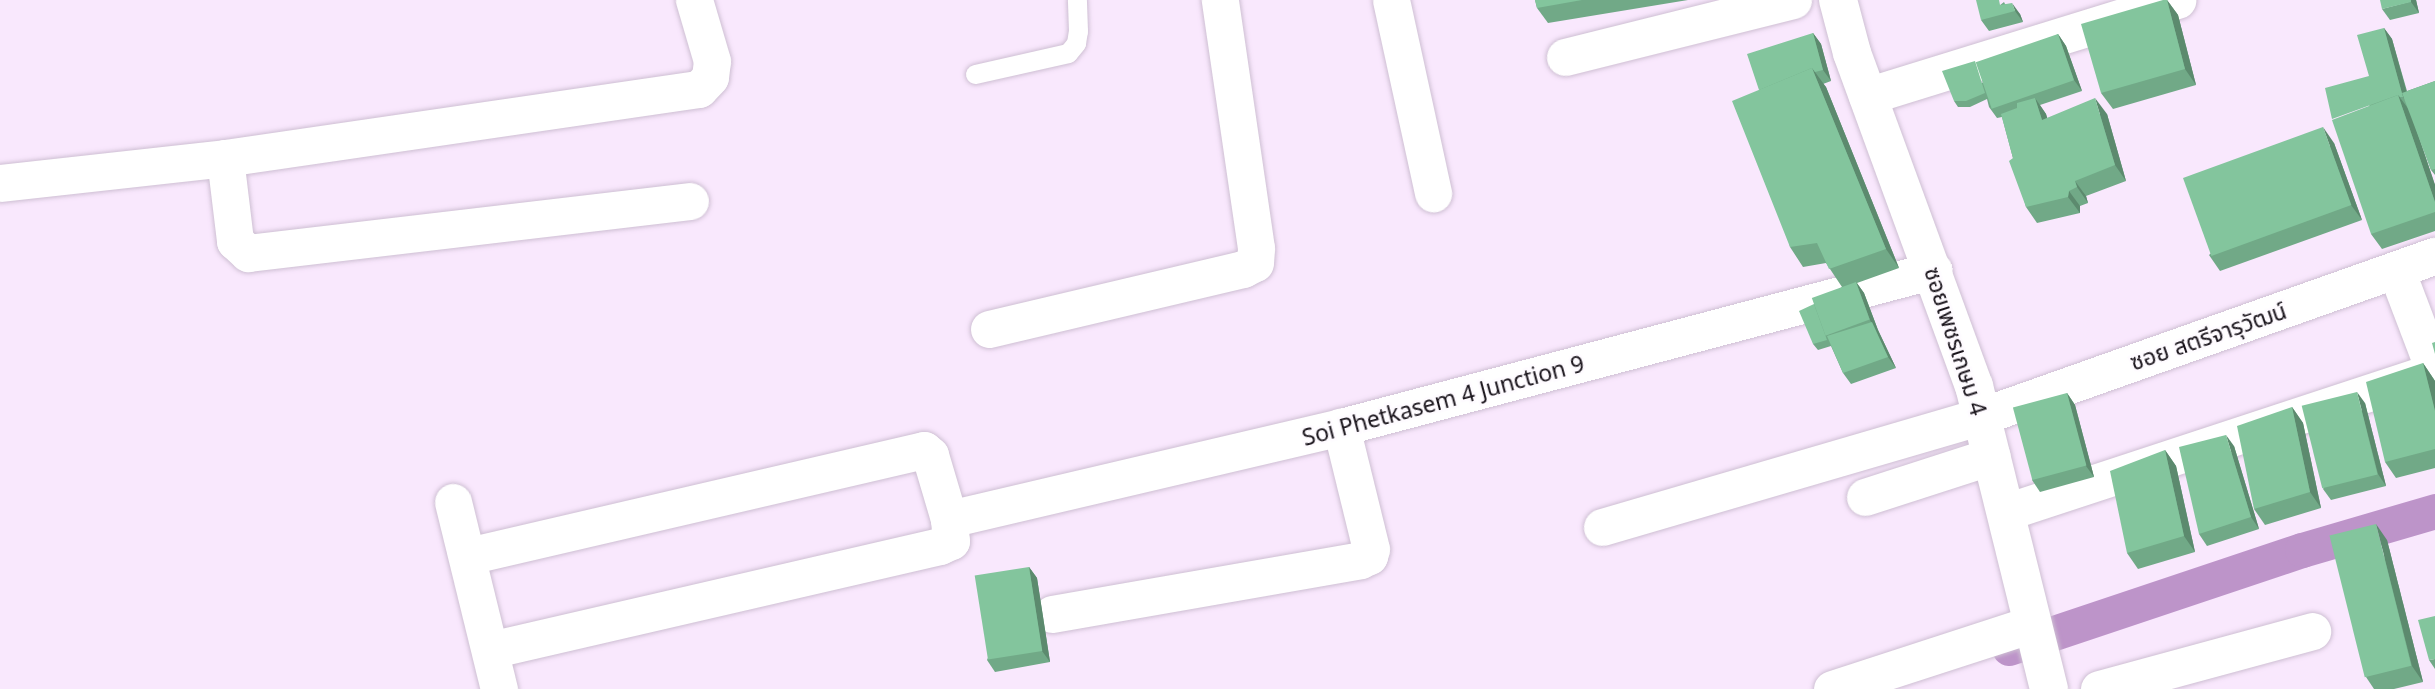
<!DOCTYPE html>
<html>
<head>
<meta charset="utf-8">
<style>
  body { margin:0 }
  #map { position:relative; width:2435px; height:689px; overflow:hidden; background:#f9e8fd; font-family:"Noto Sans","Noto Sans Thai",sans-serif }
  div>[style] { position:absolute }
  .canal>* { height:35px; margin:-17.5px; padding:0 17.5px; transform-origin:17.5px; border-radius:17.5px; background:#bd94c9 }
  .roads { filter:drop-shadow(0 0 2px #cebfd3) drop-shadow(0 0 2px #cebfd3) }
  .service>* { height:19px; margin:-9.5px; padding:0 9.5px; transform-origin:9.5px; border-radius:9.5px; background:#fff }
  .minor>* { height:37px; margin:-18.5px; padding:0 18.5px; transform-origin:18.5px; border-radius:18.5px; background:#fff }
  .tertiary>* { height:38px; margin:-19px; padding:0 19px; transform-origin:19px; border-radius:19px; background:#fff }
  .wall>* { inset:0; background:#71a987 }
  .shaded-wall>* { inset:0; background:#5c8a6e }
  .building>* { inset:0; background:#83c59d; transform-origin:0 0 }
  span { translate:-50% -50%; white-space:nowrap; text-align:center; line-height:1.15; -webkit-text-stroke:5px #fefbff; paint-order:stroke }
  .street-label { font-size:23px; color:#18131a }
</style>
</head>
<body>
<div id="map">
  <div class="canal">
    <div style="left:2009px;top:648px;width:309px;rotate:-18.5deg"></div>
    <div style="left:2302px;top:550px;width:139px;rotate:-16.3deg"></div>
  </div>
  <div class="roads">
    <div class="service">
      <div style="left:975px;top:74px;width:95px;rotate:-12.7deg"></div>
      <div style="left:1068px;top:53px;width:13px;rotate:-51deg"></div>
      <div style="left:1076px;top:43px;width:12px;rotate:-81deg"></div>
      <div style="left:1078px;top:31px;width:31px;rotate:-92deg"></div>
    </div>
    <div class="minor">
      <div style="left:1391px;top:0;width:198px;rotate:77.7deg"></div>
      <div style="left:1565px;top:57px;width:235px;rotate:-14deg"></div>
      <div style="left:1867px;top:96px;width:325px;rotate:-17.2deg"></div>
      <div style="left:225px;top:158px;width:84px;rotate:83.1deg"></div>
      <div style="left:235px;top:241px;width:18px;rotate:43deg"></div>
      <div style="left:248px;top:253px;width:445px;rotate:-6.7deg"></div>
      <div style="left:0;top:183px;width:226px;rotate:-6.3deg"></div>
      <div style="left:225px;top:158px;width:479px;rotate:-8.3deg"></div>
      <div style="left:699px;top:89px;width:16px;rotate:-47deg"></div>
      <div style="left:710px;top:77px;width:16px;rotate:-83deg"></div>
      <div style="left:712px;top:61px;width:64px;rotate:-106.4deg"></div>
      <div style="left:989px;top:329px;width:261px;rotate:-13.3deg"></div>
      <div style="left:1243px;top:269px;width:13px;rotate:-27deg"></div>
      <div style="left:1255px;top:263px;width:15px;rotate:-86deg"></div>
      <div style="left:1256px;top:248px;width:251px;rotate:-98.3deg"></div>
      <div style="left:1865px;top:497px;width:133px;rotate:-17.9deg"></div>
      <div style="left:453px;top:502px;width:193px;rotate:76.2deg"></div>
      <div style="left:2006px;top:512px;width:439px;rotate:-18.2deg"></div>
      <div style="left:2423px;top:375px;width:15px;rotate:-58deg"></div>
      <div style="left:2431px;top:362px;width:98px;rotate:-110.8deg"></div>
      <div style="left:949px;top:519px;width:403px;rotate:-13.2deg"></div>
      <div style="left:1341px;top:427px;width:613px;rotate:-14.83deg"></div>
      <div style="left:1602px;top:527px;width:396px;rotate:-16.3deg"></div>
      <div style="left:1982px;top:416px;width:480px;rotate:-19.5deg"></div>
      <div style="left:468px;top:556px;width:468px;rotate:-13.1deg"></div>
      <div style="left:924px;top:450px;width:8px;rotate:40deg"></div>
      <div style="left:930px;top:455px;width:67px;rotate:73.5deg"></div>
      <div style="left:949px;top:519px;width:22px;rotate:85deg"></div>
      <div style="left:951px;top:541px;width:12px;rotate:156deg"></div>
      <div style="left:940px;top:546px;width:462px;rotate:167deg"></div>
      <div style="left:1052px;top:614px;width:313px;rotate:-9.9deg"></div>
      <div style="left:1360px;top:560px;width:10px;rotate:-24deg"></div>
      <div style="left:1369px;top:556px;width:7px;rotate:-74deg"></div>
      <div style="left:1371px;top:549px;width:126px;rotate:-103.8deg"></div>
      <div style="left:1832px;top:689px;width:210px;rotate:-18deg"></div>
      <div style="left:2099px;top:689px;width:221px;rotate:-15.2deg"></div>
    </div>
    <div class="tertiary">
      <div style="left:1838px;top:0;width:55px;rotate:75.2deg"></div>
      <div style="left:1852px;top:53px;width:355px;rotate:69.9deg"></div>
      <div style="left:1974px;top:386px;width:312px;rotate:76.1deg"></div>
    </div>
  </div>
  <div class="wall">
    <div style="clip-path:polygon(1535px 0,1688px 0,1548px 23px,1537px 8px)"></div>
    <div style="clip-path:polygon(2167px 0,2178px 15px,2196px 85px,2113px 109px,2101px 93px)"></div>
    <div style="clip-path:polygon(2416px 0,2419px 13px,2390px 20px,2382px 9px)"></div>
    <div style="clip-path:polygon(2004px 2px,2005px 4px,2020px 14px,2023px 22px,1989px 31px,1981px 20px)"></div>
    <div style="clip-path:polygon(2384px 28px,2392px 39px,2407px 91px,2435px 81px,2435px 175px,2431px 170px,2415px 125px,2435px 185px,2435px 231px,2382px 249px,2371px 234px,2369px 76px)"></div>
    <div style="clip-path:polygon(1813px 33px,1821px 44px,1831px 81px,1823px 84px,1826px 87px,1899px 268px,1857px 283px,1864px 293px,1878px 330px,1896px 368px,1851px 384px,1843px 373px,1831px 346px,1818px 350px,1813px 344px,1814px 304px,1842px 287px,1826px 263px,1803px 267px,1790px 247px,1759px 90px)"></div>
    <div style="clip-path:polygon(2058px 34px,2066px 46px,2082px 91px,2040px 105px,2046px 114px,2047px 118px,2107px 114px,2126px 181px,2086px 196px,2088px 203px,2080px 206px,2080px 213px,2037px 223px,2026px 207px,2002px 117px,1997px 118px,1989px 107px,1987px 99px,1970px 107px,1958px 107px,1954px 101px)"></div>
    <div style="clip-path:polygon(2334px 143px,2362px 220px,2220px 271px,2209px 255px)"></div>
    <div style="clip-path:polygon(2423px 363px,2435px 381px,2435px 468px,2396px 478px,2385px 462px)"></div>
    <div style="clip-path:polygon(2067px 393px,2075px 405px,2094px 477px,2040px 492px,2032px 480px)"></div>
    <div style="clip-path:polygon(2365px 403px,2386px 486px,2331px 500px,2323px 489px)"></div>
    <div style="clip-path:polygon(2292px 407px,2303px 423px,2321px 508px,2265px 525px,2254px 509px)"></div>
    <div style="clip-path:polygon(2234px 446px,2259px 529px,2207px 546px,2199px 534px)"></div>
    <div style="clip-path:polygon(2165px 450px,2176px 466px,2195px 552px,2138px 569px,2127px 553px)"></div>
    <div style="clip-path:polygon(2387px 540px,2423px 682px,2394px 689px,2374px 689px,2366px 677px)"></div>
    <div style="clip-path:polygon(1029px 567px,1037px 578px,1050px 662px,995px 672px,987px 660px)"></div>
    <div style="clip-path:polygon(2435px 659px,2435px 669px,2429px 660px)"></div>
  </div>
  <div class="shaded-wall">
    <div style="clip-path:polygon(2167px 0,2178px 15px,2196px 85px,2185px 69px)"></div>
    <div style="clip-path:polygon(2411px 0,2416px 0,2419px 13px,2411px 2px)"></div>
    <div style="clip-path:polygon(2012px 3px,2020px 14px,2023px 22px,2015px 11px)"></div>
    <div style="clip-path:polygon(2384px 28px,2392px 39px,2411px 108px,2403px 97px)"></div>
    <div style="clip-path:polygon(1813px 33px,1821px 44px,1831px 81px,1823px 70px)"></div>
    <div style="clip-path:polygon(2058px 34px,2066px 46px,2082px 91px,2074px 80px)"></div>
    <div style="clip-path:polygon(1812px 68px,1826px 87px,1899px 268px,1886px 249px)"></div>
    <div style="clip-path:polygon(2398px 95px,2410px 111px,2435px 185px,2435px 202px)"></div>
    <div style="clip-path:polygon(2035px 98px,2046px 114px,2053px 136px,2042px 120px)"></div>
    <div style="clip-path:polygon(2095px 98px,2107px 114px,2126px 181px,2115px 165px)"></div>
    <div style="clip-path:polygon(2323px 127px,2334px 143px,2362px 220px,2351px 205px)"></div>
    <div style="clip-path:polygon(2075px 181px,2086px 196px,2088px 203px,2077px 187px)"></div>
    <div style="clip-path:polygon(2069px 191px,2080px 206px,2080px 213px,2068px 197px)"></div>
    <div style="clip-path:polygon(1856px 282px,1864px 293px,1878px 330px,1896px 368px,1888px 357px,1870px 320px)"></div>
    <div style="clip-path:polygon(2423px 363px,2435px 381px,2435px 411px)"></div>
    <div style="clip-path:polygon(2357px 392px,2365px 403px,2386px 486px,2378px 474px)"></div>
    <div style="clip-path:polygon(2067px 393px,2075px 405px,2094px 477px,2086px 466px)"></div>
    <div style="clip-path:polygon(2292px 407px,2303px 423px,2321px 508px,2310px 492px)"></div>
    <div style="clip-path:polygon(2226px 435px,2234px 446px,2259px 529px,2251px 517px)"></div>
    <div style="clip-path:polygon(2165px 450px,2176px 466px,2195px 552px,2184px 536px)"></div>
    <div style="clip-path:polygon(2376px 524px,2387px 540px,2423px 682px,2412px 666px)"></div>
    <div style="clip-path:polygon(1029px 567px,1037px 578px,1050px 662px,1042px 651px)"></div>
  </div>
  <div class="building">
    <div style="clip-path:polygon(1535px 0,1582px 0,1537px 8px)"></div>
    <div style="clip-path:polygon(1976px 0,1999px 0,2000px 5px,2012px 3px,2015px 11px,1981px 20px)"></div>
    <div style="clip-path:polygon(2163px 0,2167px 0,2185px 69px,2101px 93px,2081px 24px)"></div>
    <div style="clip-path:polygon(2380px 0,2411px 0,2411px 2px,2382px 9px)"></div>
    <div style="clip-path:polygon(2384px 28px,2403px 97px,2400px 97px,2398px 95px,2332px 119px,2325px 88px,2369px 76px,2357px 35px)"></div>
    <div style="clip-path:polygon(1813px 33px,1823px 70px,1815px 72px,1812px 68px,1759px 90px,1747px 54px)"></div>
    <div style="left:2058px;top:34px;width:49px;height:87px;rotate:71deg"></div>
    <div style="clip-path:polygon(1975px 61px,1985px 93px,1966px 101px,1954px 101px,1942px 71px)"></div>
    <div style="clip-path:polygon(1812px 68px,1886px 249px,1829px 269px,1817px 243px,1790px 247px,1732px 101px)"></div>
    <div style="clip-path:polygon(2435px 81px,2435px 169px,2431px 170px,2402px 93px)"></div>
    <div style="clip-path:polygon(2398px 95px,2435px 202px,2435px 212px,2371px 234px,2332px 120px)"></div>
    <div style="clip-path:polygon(2035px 98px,2042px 120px,2095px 98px,2115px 165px,2075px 181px,2077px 187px,2069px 191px,2068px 197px,2026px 207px,2009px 161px,2013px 158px,2001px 114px,2017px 108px,2017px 103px)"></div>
    <div style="left:2323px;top:127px;width:83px;height:149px;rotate:70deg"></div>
    <div style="left:1856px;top:282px;width:40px;height:47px;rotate:70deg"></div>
    <div style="clip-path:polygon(1814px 304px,1827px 340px,1813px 344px,1799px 311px)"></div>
    <div style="clip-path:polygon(1872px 322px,1888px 357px,1843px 373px,1827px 336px)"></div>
    <div style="clip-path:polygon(2435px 342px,2435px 354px,2432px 343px)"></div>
    <div style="clip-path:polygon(2423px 363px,2435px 411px,2435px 449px,2385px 462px,2366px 382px)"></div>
    <div style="left:2357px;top:392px;width:85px;height:57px;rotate:76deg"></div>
    <div style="left:2067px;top:393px;width:75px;height:56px;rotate:75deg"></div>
    <div style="clip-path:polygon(2292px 407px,2310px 492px,2254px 509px,2237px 426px)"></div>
    <div style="clip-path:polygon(2226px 435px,2251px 517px,2199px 534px,2179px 447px)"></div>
    <div style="clip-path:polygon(2165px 450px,2184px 536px,2127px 553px,2110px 471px)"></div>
    <div style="left:2376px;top:524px;width:146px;height:48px;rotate:76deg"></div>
    <div style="left:1029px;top:567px;width:85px;height:55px;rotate:81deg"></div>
    <div style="clip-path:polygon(2435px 616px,2435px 659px,2429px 660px,2418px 620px)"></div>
  </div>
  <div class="street-label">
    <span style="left:2208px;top:336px;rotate:-19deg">ซอย สตรีจารุวัฒน์</span>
    <span style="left:1956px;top:341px;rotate:72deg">ซอยเพชรเกษม 4</span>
    <span style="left:1443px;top:400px;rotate:-15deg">Soi Phetkasem 4 Junction 9</span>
  </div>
</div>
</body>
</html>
